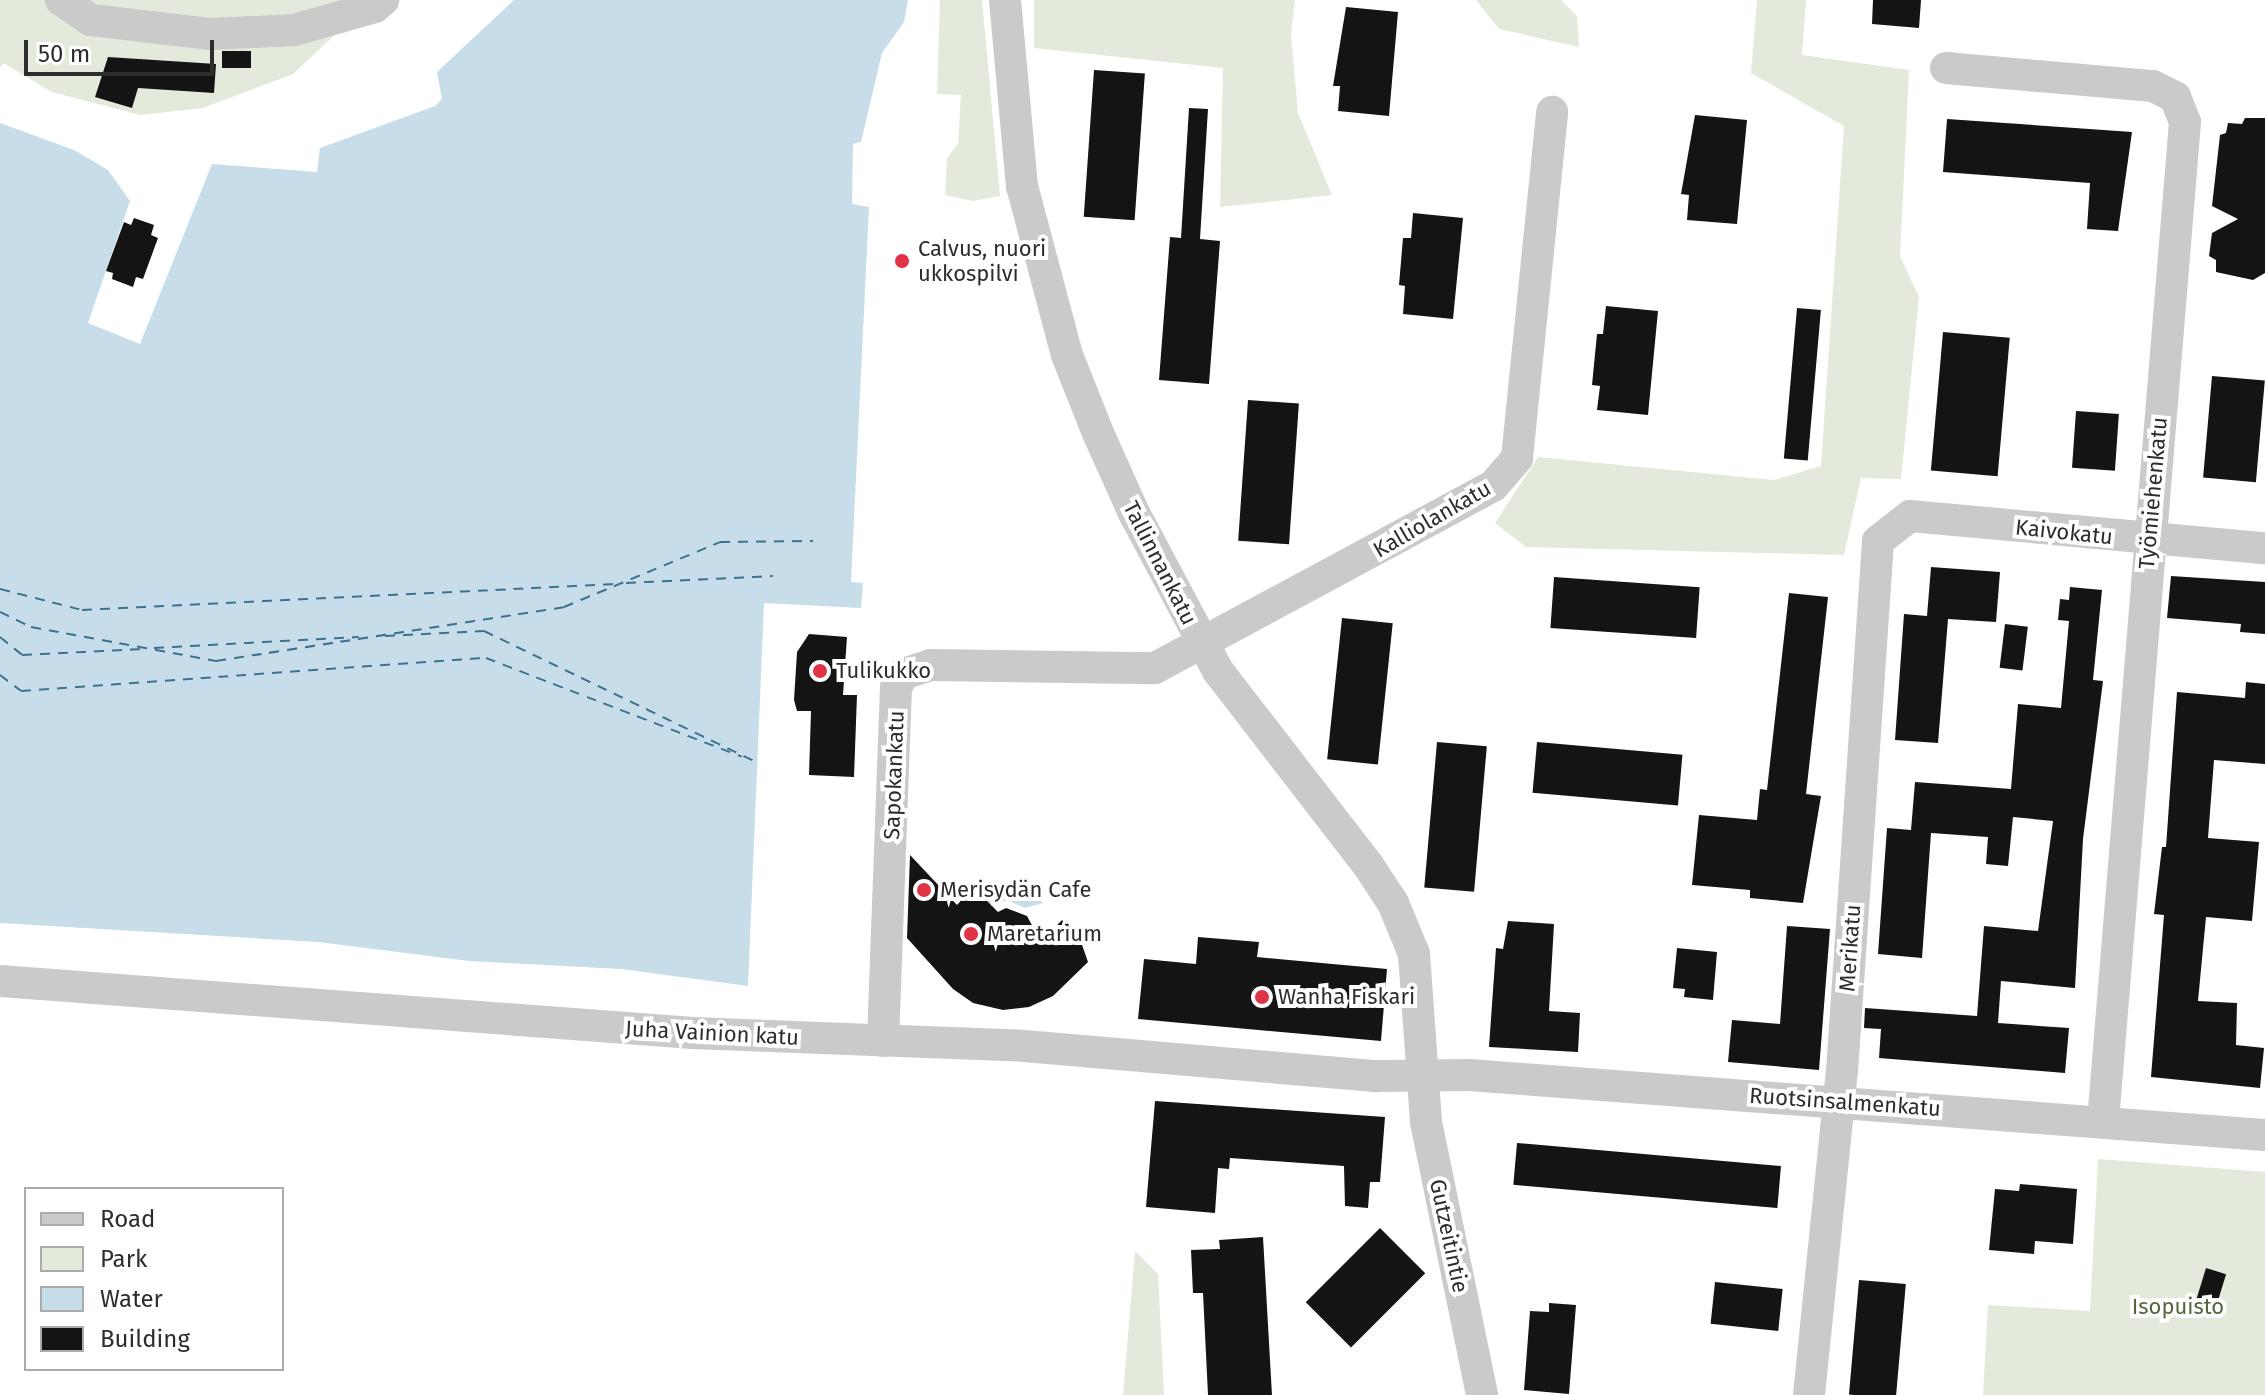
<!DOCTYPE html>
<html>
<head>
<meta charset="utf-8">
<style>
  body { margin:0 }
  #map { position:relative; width:2265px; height:1395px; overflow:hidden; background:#fff; font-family:"Fira Sans",sans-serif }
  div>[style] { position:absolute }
  .green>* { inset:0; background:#e4eadb }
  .water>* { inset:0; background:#c7deea }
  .ferry>* { height:2px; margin-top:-1px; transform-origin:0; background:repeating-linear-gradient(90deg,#3e718c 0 10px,transparent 0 18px) }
  .building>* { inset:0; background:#141414; transform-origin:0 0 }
  .minor>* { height:32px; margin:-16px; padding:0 16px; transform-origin:16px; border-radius:16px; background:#cacaca }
  .dots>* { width:22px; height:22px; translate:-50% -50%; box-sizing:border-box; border:4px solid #fff; border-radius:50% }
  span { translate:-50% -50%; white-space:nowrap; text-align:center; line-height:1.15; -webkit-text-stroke:8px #fff; paint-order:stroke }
  .poi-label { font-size:22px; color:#2d2d2d }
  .left { translate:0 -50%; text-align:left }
  .street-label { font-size:22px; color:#2d2d2d }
  .park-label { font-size:22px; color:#52673c }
  .legend { position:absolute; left:24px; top:1187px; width:260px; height:184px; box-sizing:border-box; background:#fff; border:2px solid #ababab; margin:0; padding:10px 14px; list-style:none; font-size:24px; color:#2d2d2d }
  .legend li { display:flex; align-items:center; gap:16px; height:40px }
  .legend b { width:40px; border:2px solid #ababab }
  .scale { position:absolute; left:24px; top:40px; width:190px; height:36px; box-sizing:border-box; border:4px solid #2d2d2d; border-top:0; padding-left:10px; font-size:24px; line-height:28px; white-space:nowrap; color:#2d2d2d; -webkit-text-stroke:6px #fff; paint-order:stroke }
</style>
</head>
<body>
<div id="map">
  <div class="green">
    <div style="clip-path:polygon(0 0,372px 0,293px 74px,203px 108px,140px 115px,52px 92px,3px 63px,0 68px)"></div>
    <div style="clip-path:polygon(940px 0,982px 0,1000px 196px,973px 201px,945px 195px,947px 158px,958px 144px,961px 95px,937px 94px)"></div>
    <div style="clip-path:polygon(1034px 0,1295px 0,1291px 34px,1298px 113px,1332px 195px,1220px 207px,1223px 68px,1034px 48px)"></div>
    <div style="clip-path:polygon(1476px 0,1561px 0,1577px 16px,1579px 47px,1499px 29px)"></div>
    <div style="clip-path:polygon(1757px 0,1806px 0,1802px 55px,1909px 70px,1900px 256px,1919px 297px,1901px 479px,1861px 478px,1844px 555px,1526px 547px,1495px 523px,1538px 457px,1774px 480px,1821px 466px,1844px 126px,1751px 73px)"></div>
    <div style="clip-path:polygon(2098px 1159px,2265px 1172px,2265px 1395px,1983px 1395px,1988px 1305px,2090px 1311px)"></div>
    <div style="clip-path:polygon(1135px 1251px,1158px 1274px,1164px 1395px,1123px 1395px)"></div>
  </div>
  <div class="water">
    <div style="clip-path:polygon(514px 0,908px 0,904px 22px,882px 53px,861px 142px,853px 144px,852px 204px,869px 207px,851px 582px,863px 583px,861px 608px,764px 603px,748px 986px,621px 969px,469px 961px,318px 942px,0 923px,0 123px,74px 150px,108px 170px,130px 201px,88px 323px,140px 344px,212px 164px,317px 172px,320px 148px,435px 106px,442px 99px,437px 72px)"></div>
    <div style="clip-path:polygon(1001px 881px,1026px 883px,1043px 903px,1025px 908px,1007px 900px,993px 907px,979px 894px)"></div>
  </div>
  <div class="ferry">
    <div style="left:626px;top:583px;width:147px;rotate:-2.7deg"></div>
    <div style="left:0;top:589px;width:85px;rotate:14.4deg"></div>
    <div style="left:82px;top:610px;width:534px;rotate:-2.79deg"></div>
    <div style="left:0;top:612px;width:34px;rotate:26deg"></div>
    <div style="left:31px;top:627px;width:188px;rotate:10.4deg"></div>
    <div style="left:216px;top:661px;width:352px;rotate:-8.8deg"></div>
    <div style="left:564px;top:607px;width:169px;rotate:-22.6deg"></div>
    <div style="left:720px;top:542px;width:93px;rotate:-0.6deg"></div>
    <div style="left:385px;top:636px;width:99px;rotate:-2.9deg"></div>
    <div style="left:484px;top:631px;width:304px;rotate:25.7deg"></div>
    <div style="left:0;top:637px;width:28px;rotate:39deg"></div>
    <div style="left:22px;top:655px;width:121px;rotate:-2.8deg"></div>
    <div style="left:154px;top:648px;width:205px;rotate:-3.1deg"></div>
    <div style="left:0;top:675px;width:26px;rotate:37deg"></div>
    <div style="left:21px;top:691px;width:466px;rotate:-4.1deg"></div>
    <div style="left:486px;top:658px;width:274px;rotate:21.1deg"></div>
  </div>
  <div class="building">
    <div style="clip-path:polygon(1873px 0,1921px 0,1919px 28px,1872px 24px)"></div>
    <div style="clip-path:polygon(1346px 7px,1398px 12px,1389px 116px,1338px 111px,1340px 86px,1333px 86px)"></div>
    <div style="left:251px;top:51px;width:17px;height:29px;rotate:90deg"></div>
    <div style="clip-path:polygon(108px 57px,216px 64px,214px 93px,138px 88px,132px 108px,95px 97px)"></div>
    <div style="left:1094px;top:70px;width:51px;height:147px;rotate:4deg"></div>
    <div style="clip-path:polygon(1189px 108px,1208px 109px,1200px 239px,1220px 241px,1209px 384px,1159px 380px,1170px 237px,1181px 238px)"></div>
    <div style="clip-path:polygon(1695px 115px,1747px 120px,1737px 224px,1687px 220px,1689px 195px,1681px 194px)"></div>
    <div style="clip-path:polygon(2245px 118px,2265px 118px,2265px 273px,2253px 280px,2216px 272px,2216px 260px,2209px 256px,2212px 233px,2238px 219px,2212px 206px,2220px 135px,2226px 133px,2228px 123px,2242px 124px)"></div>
    <div style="clip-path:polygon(1947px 119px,2132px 132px,2118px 231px,2087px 229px,2090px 183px,1943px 172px)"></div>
    <div style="clip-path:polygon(1413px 213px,1463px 218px,1453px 319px,1403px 314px,1405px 286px,1399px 285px,1403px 238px,1411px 238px)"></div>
    <div style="clip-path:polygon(134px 218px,154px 225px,151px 235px,158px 238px,143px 279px,136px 277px,133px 287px,112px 279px,113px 273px,106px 271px,124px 222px,131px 225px)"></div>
    <div style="clip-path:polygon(1606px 306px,1658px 311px,1648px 415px,1597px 410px,1600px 386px,1592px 385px,1597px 334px,1603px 334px)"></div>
    <div style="left:1797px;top:308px;width:24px;height:151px;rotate:5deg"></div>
    <div style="left:1943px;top:332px;width:67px;height:139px;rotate:5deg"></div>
    <div style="left:2212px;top:376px;width:53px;height:102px;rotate:5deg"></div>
    <div style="left:1248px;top:400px;width:51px;height:141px;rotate:4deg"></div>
    <div style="left:2076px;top:411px;width:43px;height:57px;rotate:4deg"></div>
    <div style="clip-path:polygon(1931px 567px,2000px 572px,1996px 622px,1948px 619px,1938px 743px,1895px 740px,1904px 614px,1927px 616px)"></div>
    <div style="clip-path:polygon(2171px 576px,2265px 582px,2265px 634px,2240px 632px,2241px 624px,2167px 618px)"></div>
    <div style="left:1554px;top:577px;width:146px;height:51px;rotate:4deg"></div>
    <div style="clip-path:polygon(2070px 587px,2102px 590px,2093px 680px,2103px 681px,2083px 839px,2075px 988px,2001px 981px,1998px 1023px,2069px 1028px,2065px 1073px,1879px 1058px,1881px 1029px,1864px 1028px,1865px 1008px,1977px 1016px,1984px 926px,2038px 931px,2053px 821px,2013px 817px,2008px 866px,1986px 864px,1988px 837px,1931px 833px,1922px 958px,1878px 954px,1887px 828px,1911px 830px,1915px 782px,2011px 789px,2018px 704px,2061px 708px,2069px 621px,2058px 620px,2060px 599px,2069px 600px)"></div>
    <div style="clip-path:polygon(1789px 593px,1828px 597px,1806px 794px,1821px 796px,1803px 903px,1750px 898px,1750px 890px,1692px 885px,1699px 815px,1757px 820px,1760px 789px,1767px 790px)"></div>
    <div style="left:1342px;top:618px;width:51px;height:142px;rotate:6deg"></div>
    <div style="left:2005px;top:624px;width:23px;height:44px;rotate:7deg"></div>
    <div style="clip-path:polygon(809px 634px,847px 637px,843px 695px,857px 695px,854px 777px,809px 775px,811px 711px,797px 711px,794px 700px,797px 652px)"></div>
    <div style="clip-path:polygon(2246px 682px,2265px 684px,2265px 764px,2214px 760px,2208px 838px,2259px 842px,2252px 921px,2206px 917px,2198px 1001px,2237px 1003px,2236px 1045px,2264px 1048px,2260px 1088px,2151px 1077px,2164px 915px,2154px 914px,2162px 847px,2166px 847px,2177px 692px,2245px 698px)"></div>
    <div style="left:1437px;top:742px;width:50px;height:146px;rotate:5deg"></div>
    <div style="left:1537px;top:742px;width:146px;height:51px;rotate:5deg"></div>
    <div style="clip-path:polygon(910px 855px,957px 905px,973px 887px,998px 912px,1006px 908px,1027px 916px,1041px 942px,1062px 920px,1080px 939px,1088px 962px,1053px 996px,1029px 1007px,1003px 1010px,973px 1003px,953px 989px,907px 938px)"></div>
    <div style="clip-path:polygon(1508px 921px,1554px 924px,1549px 1011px,1580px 1013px,1578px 1052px,1489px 1047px,1496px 948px,1503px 949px)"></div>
    <div style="clip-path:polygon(1787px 926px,1830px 929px,1819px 1070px,1728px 1062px,1732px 1020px,1780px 1024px)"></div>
    <div style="clip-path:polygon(1198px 937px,1259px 942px,1257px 957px,1387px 969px,1381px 1041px,1138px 1019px,1144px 959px,1196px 964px)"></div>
    <div style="clip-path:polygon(1677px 948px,1717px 952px,1713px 1000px,1684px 997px,1685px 989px,1673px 988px)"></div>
    <div style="clip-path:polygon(1155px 1101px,1385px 1117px,1380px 1182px,1370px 1182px,1368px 1208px,1345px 1206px,1344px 1166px,1230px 1158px,1229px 1169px,1218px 1168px,1215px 1213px,1146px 1207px)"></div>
    <div style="left:1517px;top:1143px;width:265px;height:42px;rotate:5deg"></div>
    <div style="clip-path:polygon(2020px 1184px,2077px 1189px,2073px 1244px,2035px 1241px,2034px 1254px,1989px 1250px,1995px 1189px,2019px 1191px)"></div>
    <div style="left:1380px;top:1228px;width:64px;height:105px;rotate:45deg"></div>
    <div style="clip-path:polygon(1263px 1237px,1272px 1395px,1208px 1395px,1203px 1293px,1193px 1293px,1191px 1250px,1220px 1249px,1219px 1240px)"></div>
    <div style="left:2206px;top:1268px;width:21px;height:44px;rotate:17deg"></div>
    <div style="left:1859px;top:1280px;width:47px;height:115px;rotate:5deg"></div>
    <div style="left:1715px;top:1282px;width:68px;height:42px;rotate:6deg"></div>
    <div style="clip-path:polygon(1549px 1303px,1576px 1305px,1569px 1394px,1524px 1390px,1530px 1311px,1549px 1312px)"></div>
  </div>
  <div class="minor">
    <div style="left:61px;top:0;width:36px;rotate:34deg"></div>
    <div style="left:91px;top:20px;width:121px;rotate:6.7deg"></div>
    <div style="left:211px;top:34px;width:83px;rotate:-2.8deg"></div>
    <div style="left:294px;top:30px;width:84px;rotate:-15.9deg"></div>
    <div style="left:375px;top:7px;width:11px;rotate:-41deg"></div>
    <div style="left:1005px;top:0;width:187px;rotate:84.8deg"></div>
    <div style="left:1022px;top:186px;width:175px;rotate:75.1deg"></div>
    <div style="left:1067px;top:355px;width:84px;rotate:68.3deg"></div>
    <div style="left:1098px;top:433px;width:88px;rotate:65.8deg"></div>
    <div style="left:1134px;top:513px;width:179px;rotate:62deg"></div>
    <div style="left:1218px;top:671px;width:245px;rotate:52.3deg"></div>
    <div style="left:1368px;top:865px;width:45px;rotate:56.7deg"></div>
    <div style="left:1393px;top:903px;width:55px;rotate:67.6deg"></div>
    <div style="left:1414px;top:954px;width:168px;rotate:85.9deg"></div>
    <div style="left:1426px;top:1122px;width:279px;rotate:78.4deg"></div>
    <div style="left:1946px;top:68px;width:208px;rotate:5deg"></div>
    <div style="left:2153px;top:86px;width:25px;rotate:27deg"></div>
    <div style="left:2175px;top:97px;width:27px;rotate:68deg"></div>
    <div style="left:2185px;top:122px;width:1003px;rotate:94.69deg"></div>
    <div style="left:0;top:981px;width:695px;rotate:4.29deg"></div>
    <div style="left:693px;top:1033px;width:331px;rotate:2.2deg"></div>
    <div style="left:1024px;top:1046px;width:353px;rotate:4.9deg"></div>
    <div style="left:1376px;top:1076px;width:93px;rotate:-0.6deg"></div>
    <div style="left:1469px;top:1075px;width:798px;rotate:4.31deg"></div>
    <div style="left:883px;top:1041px;width:353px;rotate:-87.9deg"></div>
    <div style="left:896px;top:688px;width:16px;rotate:-63deg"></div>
    <div style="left:903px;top:674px;width:28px;rotate:-18deg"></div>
    <div style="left:930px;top:665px;width:225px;rotate:0.8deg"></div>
    <div style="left:1155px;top:668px;width:384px;rotate:-28.3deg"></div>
    <div style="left:1493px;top:486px;width:37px;rotate:-49deg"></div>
    <div style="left:1517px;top:458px;width:348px;rotate:-84.2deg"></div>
    <div style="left:1809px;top:1395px;width:326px;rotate:-84.2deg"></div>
    <div style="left:1842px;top:1071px;width:531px;rotate:-86.11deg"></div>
    <div style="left:1878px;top:541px;width:41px;rotate:-38deg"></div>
    <div style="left:1910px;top:516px;width:356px;rotate:5.2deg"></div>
  </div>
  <div class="dots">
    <div style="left:902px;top:261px;background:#e03346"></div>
    <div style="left:820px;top:671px;background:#e03346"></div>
    <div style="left:924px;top:890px;background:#e03346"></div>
    <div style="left:971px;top:934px;background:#e03346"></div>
    <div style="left:1262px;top:997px;background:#e03346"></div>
  </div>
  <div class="poi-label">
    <span class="left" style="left:918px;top:261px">Calvus, nuori<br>ukkospilvi</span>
    <span class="left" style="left:836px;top:671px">Tulikukko</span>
    <span class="left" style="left:940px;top:890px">Merisydän Cafe</span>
    <span class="left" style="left:987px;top:934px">Maretarium</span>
    <span class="left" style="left:1278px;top:997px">Wanha Fiskari</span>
  </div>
  <div class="street-label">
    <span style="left:2153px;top:493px;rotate:-85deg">Työmiehenkatu</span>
    <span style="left:1432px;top:519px;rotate:-30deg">Kalliolankatu</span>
    <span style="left:2064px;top:532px;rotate:6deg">Kaivokatu</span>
    <span style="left:1160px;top:563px;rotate:63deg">Tallinnankatu</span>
    <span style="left:894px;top:775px;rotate:-88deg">Sapokankatu</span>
    <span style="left:1850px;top:948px;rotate:-86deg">Merikatu</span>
    <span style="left:712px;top:1033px;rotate:3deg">Juha Vainion katu</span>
    <span style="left:1845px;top:1102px;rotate:4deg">Ruotsinsalmenkatu</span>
    <span style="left:1449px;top:1236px;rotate:78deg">Gutzeitintie</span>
  </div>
  <div class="park-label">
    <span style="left:2178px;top:1307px">Isopuisto</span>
  </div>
  <ul class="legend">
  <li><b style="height:10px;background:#cacaca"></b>Road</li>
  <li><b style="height:22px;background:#e4eadb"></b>Park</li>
  <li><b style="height:22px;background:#c7deea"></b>Water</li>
  <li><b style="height:22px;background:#141414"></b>Building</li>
  </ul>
  <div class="scale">50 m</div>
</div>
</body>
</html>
